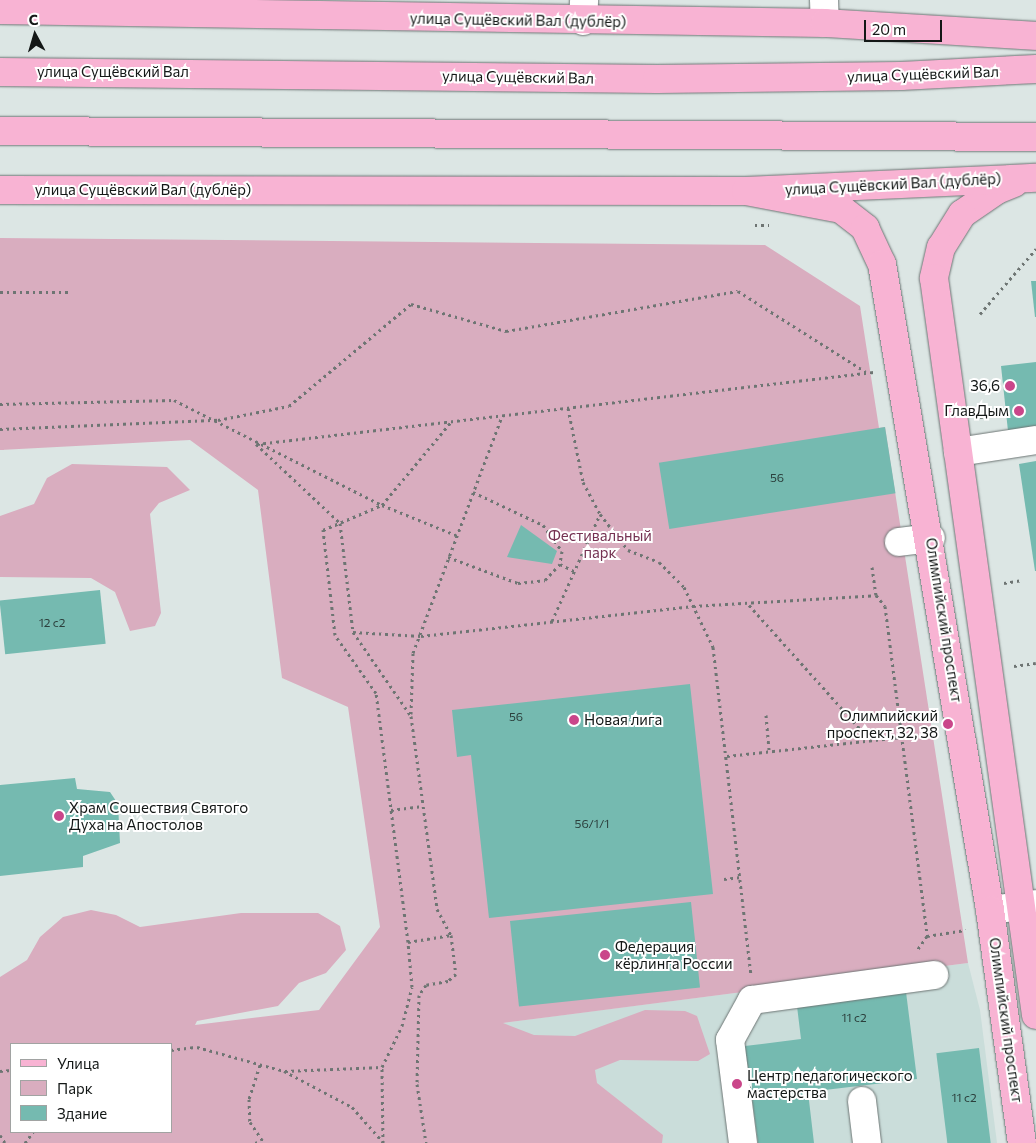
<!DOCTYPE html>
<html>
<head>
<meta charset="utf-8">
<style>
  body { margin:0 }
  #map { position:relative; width:1036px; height:1143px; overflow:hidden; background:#dce6e4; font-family:Commissioner,sans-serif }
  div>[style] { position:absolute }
  .built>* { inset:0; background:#caddda }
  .green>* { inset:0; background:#d9adbf }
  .building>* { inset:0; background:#75bab0; transform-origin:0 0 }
  .path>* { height:3px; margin-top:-1.5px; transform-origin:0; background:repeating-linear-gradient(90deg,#6e7573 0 2.5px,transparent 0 6.5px) }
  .roads { filter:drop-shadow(0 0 1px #6d7574) drop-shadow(0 0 1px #6d7574) }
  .minor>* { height:28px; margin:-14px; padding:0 14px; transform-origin:14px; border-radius:14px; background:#fff }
  .major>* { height:28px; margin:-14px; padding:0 14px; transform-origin:14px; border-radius:14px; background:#f8b3d3 }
  .dots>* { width:14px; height:14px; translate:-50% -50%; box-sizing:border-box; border:2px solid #fff; border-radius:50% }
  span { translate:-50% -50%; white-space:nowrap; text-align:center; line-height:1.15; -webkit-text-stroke:4px #fff; paint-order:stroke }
  .number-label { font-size:12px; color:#2c403d }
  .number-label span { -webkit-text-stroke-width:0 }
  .street-label { font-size:15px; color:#141817 }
  .poi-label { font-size:15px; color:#141817 }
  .right { translate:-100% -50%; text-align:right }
  .left { translate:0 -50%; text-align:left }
  .park-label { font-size:15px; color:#753252 }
  .legend { position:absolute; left:10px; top:1043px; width:162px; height:90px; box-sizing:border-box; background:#fff; border:1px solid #a1a3a2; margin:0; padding:6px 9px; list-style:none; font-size:15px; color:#141817 }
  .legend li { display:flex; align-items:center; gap:10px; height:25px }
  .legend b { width:25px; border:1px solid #a1a3a2 }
  .north { position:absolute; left:10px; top:10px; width:50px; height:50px; -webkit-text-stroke:4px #fff; paint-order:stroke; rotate:354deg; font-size:14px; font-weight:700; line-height:20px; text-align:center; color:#141817 }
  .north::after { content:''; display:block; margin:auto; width:18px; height:22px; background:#141817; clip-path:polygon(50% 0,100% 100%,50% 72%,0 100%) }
  .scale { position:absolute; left:864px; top:20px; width:78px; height:22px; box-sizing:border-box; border:2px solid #141817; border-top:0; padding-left:6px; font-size:15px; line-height:18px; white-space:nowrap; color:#141817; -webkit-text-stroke:4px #fff; paint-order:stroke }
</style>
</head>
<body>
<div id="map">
  <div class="built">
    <div style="clip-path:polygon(968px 963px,980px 1010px,997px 1143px,491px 1143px,478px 1026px)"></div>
  </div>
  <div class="green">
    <div style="clip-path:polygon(evenodd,0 238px,765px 245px,860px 306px,879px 428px,885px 427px,968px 963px,503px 1023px,534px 1035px,575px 1036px,645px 1010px,685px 1011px,697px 1016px,710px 1054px,698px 1061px,620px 1060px,595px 1070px,597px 1083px,663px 1135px,662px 1143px,0 1143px,0 977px,27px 960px,40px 937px,63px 917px,91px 910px,116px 915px,140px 927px,241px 913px,318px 913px,340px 926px,346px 950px,326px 973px,299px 983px,278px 1006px,197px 1021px,195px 1025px,319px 1010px,380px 927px,348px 707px,282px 678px,258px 490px,190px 440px,0 450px,0 238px,11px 1044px,171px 1044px,171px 1132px,11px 1132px,11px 1044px)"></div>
    <div style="clip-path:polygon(72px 464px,167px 467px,190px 490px,159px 503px,150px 514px,161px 613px,155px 626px,130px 631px,115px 592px,91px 578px,0 577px,0 516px,34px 504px,47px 478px)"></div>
  </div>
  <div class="building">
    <div style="clip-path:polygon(1031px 281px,1036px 281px,1036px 317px,1035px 317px)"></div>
    <div style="clip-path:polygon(1036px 362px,1036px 427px,1008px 431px,1001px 366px)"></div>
    <div style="left:885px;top:427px;width:67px;height:229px;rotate:81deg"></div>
    <div style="clip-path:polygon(1036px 461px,1036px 571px,1035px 571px,1019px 464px)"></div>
    <div style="clip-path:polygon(521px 525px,557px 551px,552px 564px,507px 557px)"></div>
    <div style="left:100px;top:590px;width:54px;height:101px;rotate:84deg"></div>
    <div style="clip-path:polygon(690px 684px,713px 894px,489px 918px,471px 755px,457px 757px,452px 710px)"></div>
    <div style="clip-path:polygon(75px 778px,77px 789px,110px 792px,118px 804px,120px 843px,83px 856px,83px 867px,0 876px,0 785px)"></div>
    <div style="left:691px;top:902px;width:86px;height:182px;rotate:84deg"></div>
    <div style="clip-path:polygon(905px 984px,917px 1079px,808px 1092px,814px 1143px,758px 1143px,745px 1046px,801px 1039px,796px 998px)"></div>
    <div style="left:979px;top:1048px;width:96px;height:43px;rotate:83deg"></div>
  </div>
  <div class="path">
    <div style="left:755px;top:225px;width:14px"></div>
    <div style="left:0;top:292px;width:71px"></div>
    <div style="left:980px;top:314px;width:86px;rotate:-49.3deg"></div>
    <div style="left:0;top:404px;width:174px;rotate:-1.3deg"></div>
    <div style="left:174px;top:400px;width:233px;rotate:26.8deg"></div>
    <div style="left:382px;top:505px;width:80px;rotate:22.1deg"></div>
    <div style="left:568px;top:408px;width:76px;rotate:78.5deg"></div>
    <div style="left:583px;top:482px;width:36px;rotate:62deg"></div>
    <div style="left:600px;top:514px;width:46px;rotate:52.1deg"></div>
    <div style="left:628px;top:550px;width:33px;rotate:21deg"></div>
    <div style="left:659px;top:562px;width:35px;rotate:45deg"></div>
    <div style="left:684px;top:587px;width:67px;rotate:64.2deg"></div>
    <div style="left:713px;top:647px;width:328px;rotate:83.4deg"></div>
    <div style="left:980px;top:417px;width:16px;rotate:-7deg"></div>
    <div style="left:0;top:429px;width:218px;rotate:-2.4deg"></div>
    <div style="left:218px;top:420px;width:72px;rotate:-11.2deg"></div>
    <div style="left:289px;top:406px;width:159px;rotate:-39.9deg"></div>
    <div style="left:411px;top:304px;width:99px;rotate:15.9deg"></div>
    <div style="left:506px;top:331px;width:235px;rotate:-9.8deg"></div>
    <div style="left:738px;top:291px;width:151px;rotate:32.3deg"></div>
    <div style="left:256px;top:444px;width:115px;rotate:43.2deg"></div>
    <div style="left:340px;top:523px;width:110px;rotate:83.2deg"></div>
    <div style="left:353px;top:632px;width:68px;rotate:3.4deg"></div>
    <div style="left:421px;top:636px;width:274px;rotate:-6.3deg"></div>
    <div style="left:693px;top:606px;width:183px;rotate:-3.4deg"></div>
    <div style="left:876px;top:595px;width:14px;rotate:51deg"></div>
    <div style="left:885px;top:606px;width:333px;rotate:82.7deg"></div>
    <div style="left:927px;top:936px;width:16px;rotate:125deg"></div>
    <div style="left:257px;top:444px;width:621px;rotate:-6.66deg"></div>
    <div style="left:473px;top:492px;width:77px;rotate:25.2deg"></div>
    <div style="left:543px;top:525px;width:32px;rotate:54deg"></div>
    <div style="left:562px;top:551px;width:13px;rotate:99deg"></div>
    <div style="left:560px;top:564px;width:16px;rotate:27deg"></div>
    <div style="left:448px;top:557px;width:75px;rotate:20.4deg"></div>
    <div style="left:518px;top:583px;width:27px;rotate:-6deg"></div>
    <div style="left:545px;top:580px;width:22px;rotate:-47deg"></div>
    <div style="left:872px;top:567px;width:28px;rotate:82deg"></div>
    <div style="left:1004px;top:583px;width:19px;rotate:-9deg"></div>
    <div style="left:749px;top:605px;width:181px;rotate:48.1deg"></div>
    <div style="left:552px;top:621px;width:117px;rotate:-65.8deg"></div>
    <div style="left:353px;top:632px;width:102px;rotate:55.4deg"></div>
    <div style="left:411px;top:716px;width:195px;rotate:82.3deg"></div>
    <div style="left:437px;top:909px;width:30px;rotate:62deg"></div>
    <div style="left:451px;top:935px;width:39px;rotate:83deg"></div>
    <div style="left:456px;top:974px;width:11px;rotate:139deg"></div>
    <div style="left:448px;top:981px;width:22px;rotate:170deg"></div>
    <div style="left:426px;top:985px;width:12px;rotate:125deg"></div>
    <div style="left:419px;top:995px;width:89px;rotate:91.3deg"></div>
    <div style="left:417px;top:1084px;width:60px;rotate:81.3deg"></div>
    <div style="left:1014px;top:666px;width:22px;rotate:-8deg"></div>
    <div style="left:411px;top:714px;width:61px;rotate:-88.1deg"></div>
    <div style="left:413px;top:653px;width:253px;rotate:-69.4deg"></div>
    <div style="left:766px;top:715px;width:37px;rotate:85deg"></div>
    <div style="left:727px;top:756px;width:176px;rotate:-6.2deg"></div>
    <div style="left:391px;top:810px;width:32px;rotate:-7deg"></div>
    <div style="left:724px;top:879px;width:17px;rotate:-7deg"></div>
    <div style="left:927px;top:936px;width:39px;rotate:-9deg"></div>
    <div style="left:408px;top:942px;width:44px;rotate:-9.2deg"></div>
    <div style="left:171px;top:1050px;width:26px;rotate:-7deg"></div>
    <div style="left:197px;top:1047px;width:90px;rotate:15.4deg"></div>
    <div style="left:284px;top:1071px;width:77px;rotate:27.9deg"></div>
    <div style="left:352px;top:1107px;width:47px;rotate:48.5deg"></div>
    <div style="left:260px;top:1065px;width:36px;rotate:108deg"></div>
    <div style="left:249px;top:1099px;width:23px;rotate:88deg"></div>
    <div style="left:250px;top:1122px;width:25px;rotate:56deg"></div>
    <div style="left:0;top:1071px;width:11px;rotate:-5deg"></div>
    <div style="left:285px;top:1071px;width:97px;rotate:-2.4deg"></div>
    <div style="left:0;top:1135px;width:9px;rotate:58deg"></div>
    <div style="left:25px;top:1143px;width:14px;rotate:-54deg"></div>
    <div style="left:255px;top:1143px;width:6px;rotate:-18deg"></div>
    <div style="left:383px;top:1143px;width:76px;rotate:-90.8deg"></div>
    <div style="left:382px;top:1067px;width:46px;rotate:-64deg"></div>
    <div style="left:402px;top:1026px;width:40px;rotate:-75.6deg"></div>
    <div style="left:412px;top:987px;width:45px;rotate:-95.1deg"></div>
    <div style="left:408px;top:942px;width:251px;rotate:-97.3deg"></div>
    <div style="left:376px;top:693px;width:71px;rotate:-125.3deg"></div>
    <div style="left:335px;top:635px;width:106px;rotate:-96.5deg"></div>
    <div style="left:323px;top:530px;width:64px;rotate:-23deg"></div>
    <div style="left:382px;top:505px;width:107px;rotate:-50.3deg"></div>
  </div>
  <div class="roads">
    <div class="minor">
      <div style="left:824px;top:0;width:23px;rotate:88deg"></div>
      <div style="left:583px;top:21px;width:21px;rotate:-87deg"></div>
      <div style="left:958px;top:452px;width:79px;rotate:-8.7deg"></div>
      <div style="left:899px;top:542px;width:32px;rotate:-7deg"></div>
      <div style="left:990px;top:910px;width:46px;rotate:-7.4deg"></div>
      <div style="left:862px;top:1101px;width:42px;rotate:83.2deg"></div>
      <div style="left:743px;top:1143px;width:104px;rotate:-97.2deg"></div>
      <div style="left:730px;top:1040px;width:46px;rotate:-61.2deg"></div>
      <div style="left:752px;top:1000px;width:184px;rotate:-7.8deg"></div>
    </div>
    <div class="major">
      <div style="left:0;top:10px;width:825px;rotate:0.9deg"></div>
      <div style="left:825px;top:23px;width:211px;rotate:3.5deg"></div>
      <div style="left:0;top:72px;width:657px;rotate:0.61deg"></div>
      <div style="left:657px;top:79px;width:244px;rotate:-0.7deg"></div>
      <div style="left:901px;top:76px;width:135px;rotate:-3deg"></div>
      <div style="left:0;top:131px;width:1036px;rotate:0.33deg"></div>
      <div style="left:1014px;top:183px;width:18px;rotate:158deg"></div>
      <div style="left:997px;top:190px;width:42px;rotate:145.6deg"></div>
      <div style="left:962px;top:214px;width:39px;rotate:122deg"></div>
      <div style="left:941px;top:247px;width:32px;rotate:103deg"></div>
      <div style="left:934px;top:278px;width:744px;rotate:82.12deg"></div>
      <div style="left:0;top:190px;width:746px;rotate:0.08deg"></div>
      <div style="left:746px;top:191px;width:290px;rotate:-2.6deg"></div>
      <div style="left:746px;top:191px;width:97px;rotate:10.7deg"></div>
      <div style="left:841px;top:209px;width:31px;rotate:38deg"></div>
      <div style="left:865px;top:228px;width:40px;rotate:65deg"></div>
      <div style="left:882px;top:264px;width:655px;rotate:80.51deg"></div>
      <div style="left:990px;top:910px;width:235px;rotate:82.2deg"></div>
    </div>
  </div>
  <div class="dots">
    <div style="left:1010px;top:386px;background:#ca468a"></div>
    <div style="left:1019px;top:411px;background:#ca468a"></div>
    <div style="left:574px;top:720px;background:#ca468a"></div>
    <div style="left:948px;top:724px;background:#ca468a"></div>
    <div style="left:59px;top:816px;background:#ca468a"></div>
    <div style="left:605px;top:955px;background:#ca468a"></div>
    <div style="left:737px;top:1084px;background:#ca468a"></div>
  </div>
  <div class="number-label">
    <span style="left:777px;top:478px">56</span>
    <span style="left:52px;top:623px">12 с2</span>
    <span style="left:516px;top:717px">56</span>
    <span style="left:592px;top:824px">56/1/1</span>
    <span style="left:854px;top:1018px">11 с2</span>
    <span style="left:964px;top:1098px">11 с2</span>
  </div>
  <div class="street-label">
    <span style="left:518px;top:20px;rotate:1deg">улица Сущёвский Вал (дублёр)</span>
    <span style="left:113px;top:72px">улица Сущёвский Вал</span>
    <span style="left:923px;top:74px;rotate:-2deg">улица Сущёвский Вал</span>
    <span style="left:518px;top:77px;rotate:1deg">улица Сущёвский Вал</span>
    <span style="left:893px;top:184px;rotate:-3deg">улица Сущёвский Вал (дублёр)</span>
    <span style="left:143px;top:190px">улица Сущёвский Вал (дублёр)</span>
    <span style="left:944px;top:620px;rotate:81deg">Олимпийский проспект</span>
    <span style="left:1006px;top:1020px;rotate:82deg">Олимпийский проспект</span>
  </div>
  <div class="poi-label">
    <span class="right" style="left:1000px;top:386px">36,6</span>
    <span class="right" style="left:1009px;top:411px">ГлавДым</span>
    <span class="right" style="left:938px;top:724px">Олимпийский<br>проспект, 32, 38</span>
    <span class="left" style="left:584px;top:720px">Новая лига</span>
    <span class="left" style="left:69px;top:816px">Храм Сошествия Святого<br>Духа на Апостолов</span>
    <span class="left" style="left:615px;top:955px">Федерация<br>кёрлинга России</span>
    <span class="left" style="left:747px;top:1084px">Центр педагогического<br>мастерства</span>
  </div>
  <div class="park-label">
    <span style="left:600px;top:544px">Фестивальный<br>парк</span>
  </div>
  <ul class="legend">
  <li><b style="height:6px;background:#f8b3d3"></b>Улица</li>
  <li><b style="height:14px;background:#d9adbf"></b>Парк</li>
  <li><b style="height:14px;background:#75bab0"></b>Здание</li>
  </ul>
  <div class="north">С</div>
  <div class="scale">20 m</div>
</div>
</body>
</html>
